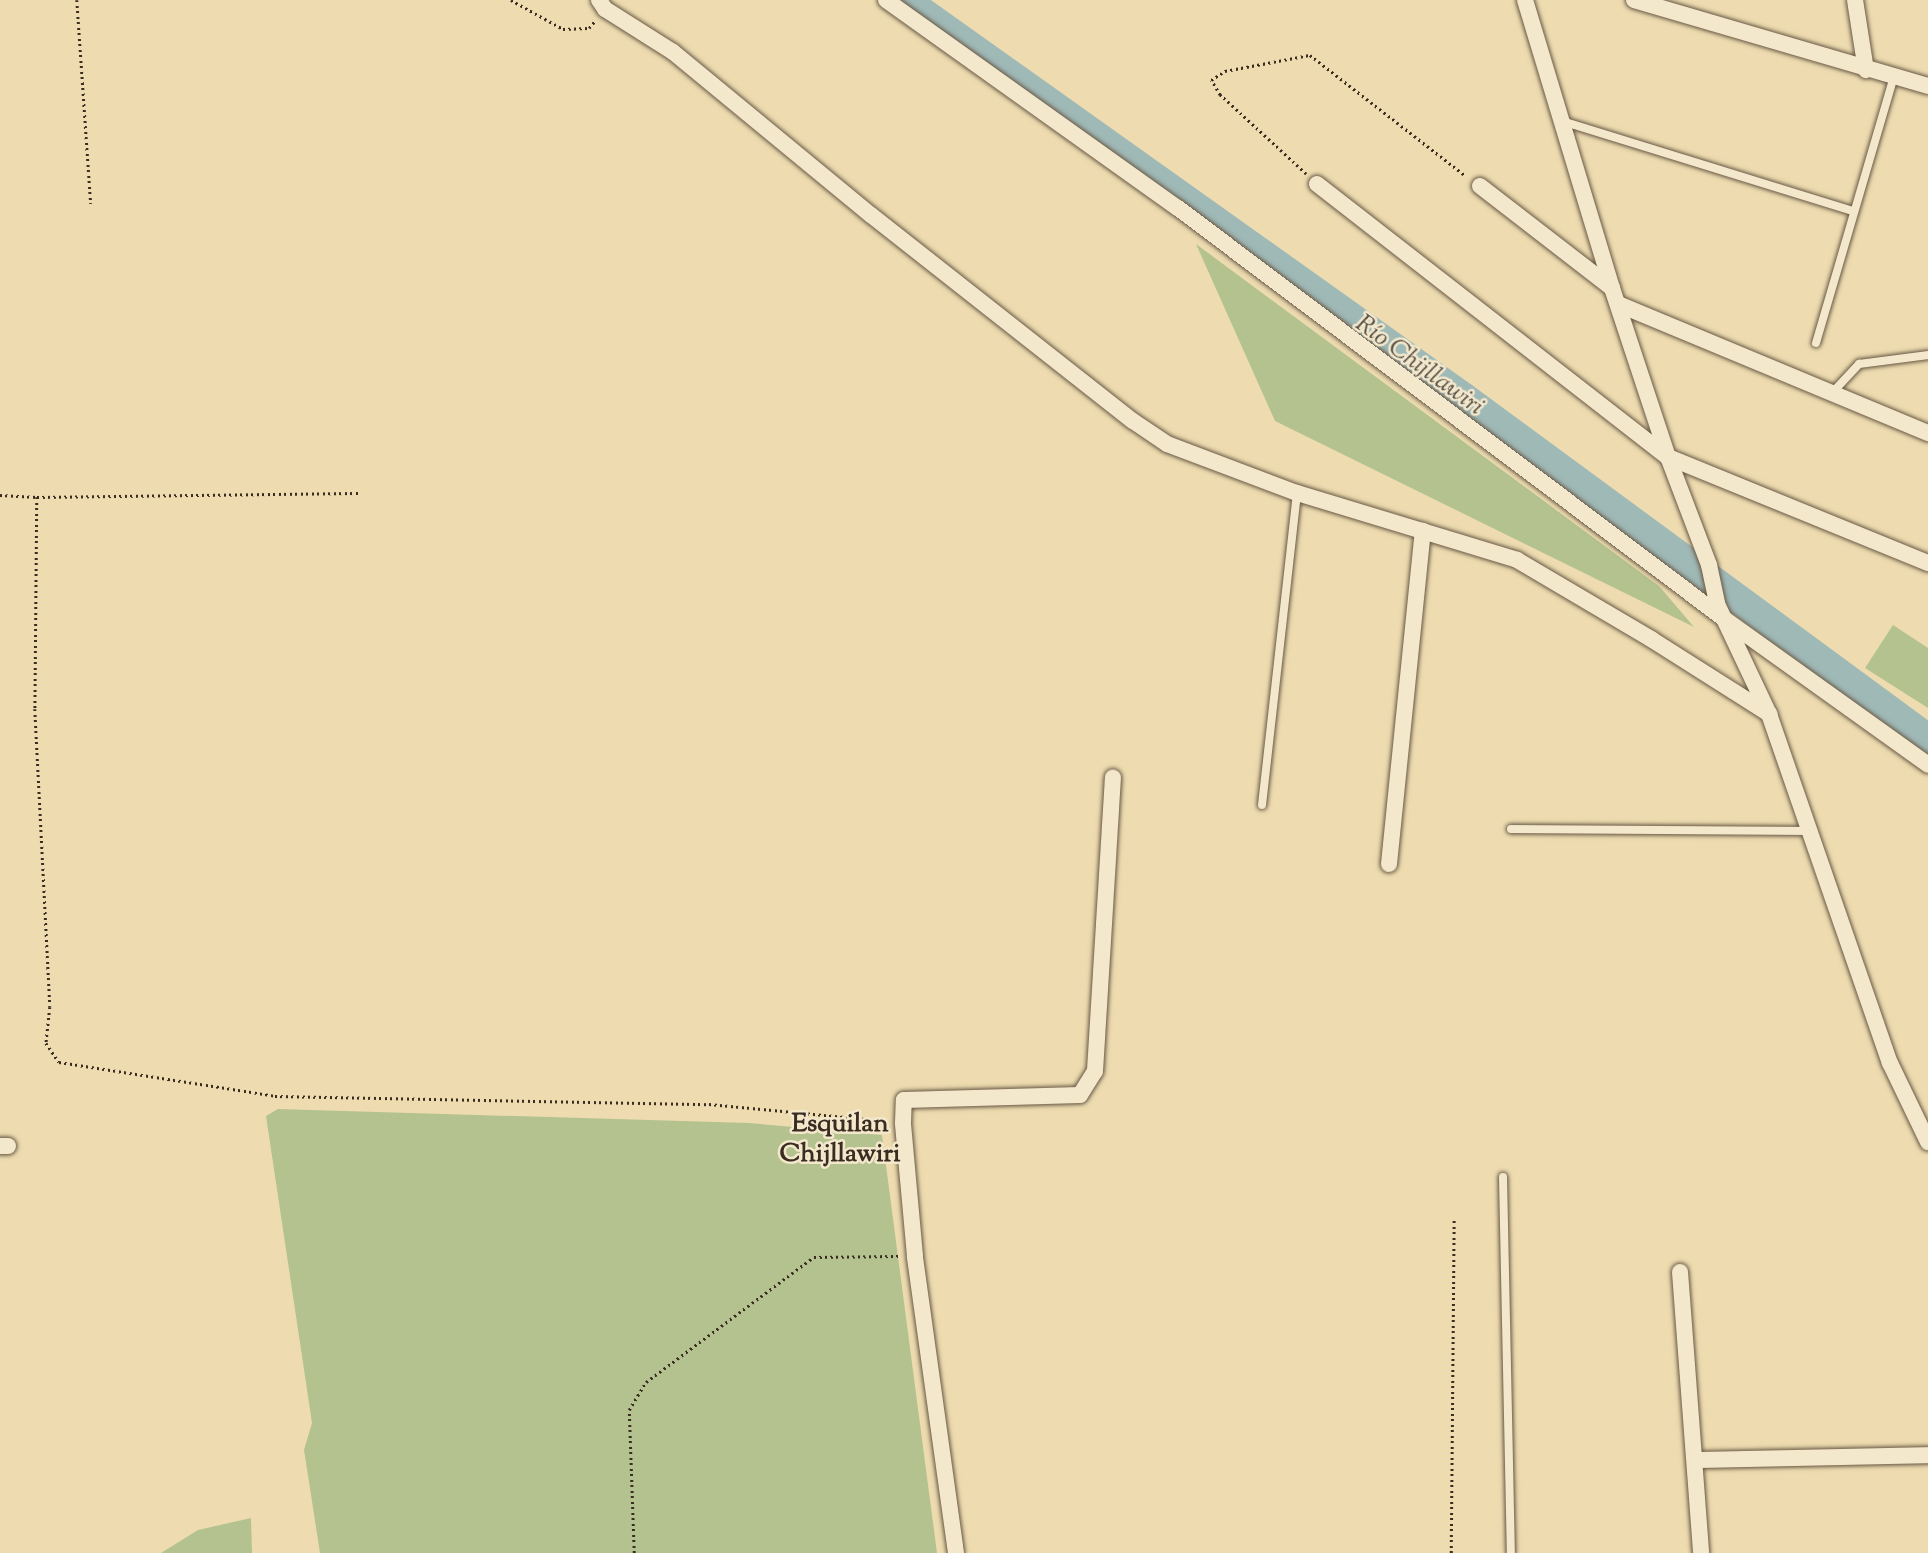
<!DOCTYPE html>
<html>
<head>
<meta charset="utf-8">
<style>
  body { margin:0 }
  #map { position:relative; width:1928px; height:1553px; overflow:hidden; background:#eedcb0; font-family:"Sorts Mill Goudy",serif }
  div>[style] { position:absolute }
  .green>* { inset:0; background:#b4c28f }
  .river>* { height:30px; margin:-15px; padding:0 15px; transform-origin:15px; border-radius:15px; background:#9fb9b7 }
  .path>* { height:2.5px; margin-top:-1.25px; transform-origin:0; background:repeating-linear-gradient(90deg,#3b2c21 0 2px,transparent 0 5.5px) }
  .roads { filter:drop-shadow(0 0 2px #685845) drop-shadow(0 0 2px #685845) }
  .lane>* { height:8px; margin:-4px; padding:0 4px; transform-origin:4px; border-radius:4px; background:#f4e8cc }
  .street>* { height:16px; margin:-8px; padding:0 8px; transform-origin:8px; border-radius:8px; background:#f4e8cc }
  span { translate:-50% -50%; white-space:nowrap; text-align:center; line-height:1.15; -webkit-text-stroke:5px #f4e8cc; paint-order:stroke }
  .water-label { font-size:26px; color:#544f46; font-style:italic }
  .neighbourhood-label { font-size:26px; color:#3b2c21; font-weight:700 }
</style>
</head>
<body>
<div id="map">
  <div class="green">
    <div style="clip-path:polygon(1196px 244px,1659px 586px,1694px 627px,1275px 421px)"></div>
    <div style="clip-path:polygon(1893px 625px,1928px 648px,1928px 708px,1865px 668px)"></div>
    <div style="clip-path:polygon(278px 1109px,749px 1123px,882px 1135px,937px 1553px,320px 1553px,304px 1450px,312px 1423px,266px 1116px)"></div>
    <div style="clip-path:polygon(251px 1518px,252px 1553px,161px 1553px,198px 1530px)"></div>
  </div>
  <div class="river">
    <div style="left:905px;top:0;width:685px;rotate:35.43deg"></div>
    <div style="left:1463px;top:397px;width:577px;rotate:36.33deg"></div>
  </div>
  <div class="path">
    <div style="left:77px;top:0;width:204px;rotate:86.1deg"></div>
    <div style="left:511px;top:0;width:60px;rotate:29.1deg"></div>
    <div style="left:563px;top:29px;width:26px;rotate:-2deg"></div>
    <div style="left:589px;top:28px;width:8px;rotate:-50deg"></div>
    <div style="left:1306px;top:174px;width:117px;rotate:-137.4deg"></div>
    <div style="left:1220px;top:95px;width:17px;rotate:-121deg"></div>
    <div style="left:1211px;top:80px;width:17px;rotate:-33deg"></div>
    <div style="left:1225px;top:71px;width:86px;rotate:-10.7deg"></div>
    <div style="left:1310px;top:55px;width:197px;rotate:37.8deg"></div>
    <div style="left:0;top:495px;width:37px;rotate:3deg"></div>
    <div style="left:37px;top:497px;width:321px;rotate:-0.7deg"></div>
    <div style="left:37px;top:497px;width:212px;rotate:90.5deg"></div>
    <div style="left:35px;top:709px;width:298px;rotate:87.1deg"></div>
    <div style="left:50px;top:1007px;width:36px;rotate:96deg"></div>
    <div style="left:46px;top:1043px;width:23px;rotate:56deg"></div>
    <div style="left:59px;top:1062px;width:219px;rotate:8.9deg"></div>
    <div style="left:275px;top:1096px;width:434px;rotate:1.1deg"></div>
    <div style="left:709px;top:1104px;width:178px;rotate:5.5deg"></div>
    <div style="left:634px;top:1553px;width:143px;rotate:-92deg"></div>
    <div style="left:629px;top:1410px;width:33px;rotate:-59deg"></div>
    <div style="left:646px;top:1382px;width:209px;rotate:-36.7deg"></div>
    <div style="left:814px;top:1257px;width:84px;rotate:-0.7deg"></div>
    <div style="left:1451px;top:1553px;width:335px;rotate:-89.5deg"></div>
  </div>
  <div class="roads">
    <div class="lane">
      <div style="left:1562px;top:121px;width:305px;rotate:17.2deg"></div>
      <div style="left:1816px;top:343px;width:277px;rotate:-73.7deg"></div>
      <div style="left:1832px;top:393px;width:40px;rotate:-47deg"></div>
      <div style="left:1859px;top:364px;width:70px;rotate:-7.4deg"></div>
      <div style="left:1262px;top:805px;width:314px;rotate:-83.6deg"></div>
      <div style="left:1511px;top:829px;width:299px;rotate:0.4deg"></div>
      <div style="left:1503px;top:1177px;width:376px;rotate:88.8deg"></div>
    </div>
    <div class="street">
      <div style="left:599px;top:0;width:11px;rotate:56deg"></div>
      <div style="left:605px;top:9px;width:80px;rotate:32.3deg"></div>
      <div style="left:673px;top:52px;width:256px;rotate:39.5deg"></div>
      <div style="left:871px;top:215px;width:333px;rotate:38.2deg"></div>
      <div style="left:1133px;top:421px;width:41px;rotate:34.1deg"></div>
      <div style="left:1167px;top:444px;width:139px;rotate:20.7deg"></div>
      <div style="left:1297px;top:493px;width:230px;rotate:16.9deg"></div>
      <div style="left:1517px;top:560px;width:156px;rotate:30.5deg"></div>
      <div style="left:1651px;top:639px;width:140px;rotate:32.4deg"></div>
      <div style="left:886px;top:0;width:359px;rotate:35.5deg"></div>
      <div style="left:1178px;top:208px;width:682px;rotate:36.95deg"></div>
      <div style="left:1723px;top:618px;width:252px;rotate:35.6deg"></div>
      <div style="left:1525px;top:0;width:301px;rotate:73.2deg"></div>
      <div style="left:1612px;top:288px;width:178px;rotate:71.7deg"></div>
      <div style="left:1668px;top:457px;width:116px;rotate:69.2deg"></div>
      <div style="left:1709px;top:565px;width:40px;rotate:78deg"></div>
      <div style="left:1717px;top:604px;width:122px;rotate:64.7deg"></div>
      <div style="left:1769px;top:714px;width:369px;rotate:70.9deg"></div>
      <div style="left:1890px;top:1063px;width:88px;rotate:64.3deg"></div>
      <div style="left:1634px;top:0;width:306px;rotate:16.3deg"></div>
      <div style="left:1855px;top:0;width:71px;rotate:81.1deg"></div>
      <div style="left:1317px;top:184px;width:445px;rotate:37.9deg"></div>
      <div style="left:1668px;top:457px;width:281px;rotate:22.2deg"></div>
      <div style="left:1480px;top:186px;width:167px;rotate:37.7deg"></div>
      <div style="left:1618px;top:304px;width:336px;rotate:22.6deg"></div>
      <div style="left:1389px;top:864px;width:335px;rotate:-84.2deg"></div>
      <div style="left:0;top:1146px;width:8px"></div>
      <div style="left:1680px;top:1272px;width:282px;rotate:85.7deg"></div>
      <div style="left:1695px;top:1460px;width:233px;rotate:-1.2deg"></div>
      <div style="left:956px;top:1553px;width:300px;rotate:-97.9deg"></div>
      <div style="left:915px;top:1256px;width:134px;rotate:-95.2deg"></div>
      <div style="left:903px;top:1123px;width:23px;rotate:-88deg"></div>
      <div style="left:904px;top:1100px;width:176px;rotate:-1.6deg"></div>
      <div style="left:1080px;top:1095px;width:28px;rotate:-58deg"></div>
      <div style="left:1095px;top:1071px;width:294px;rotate:-86.5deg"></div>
    </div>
  </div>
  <div class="water-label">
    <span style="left:1419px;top:366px;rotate:36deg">Río Chijllawiri</span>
  </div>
  <div class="neighbourhood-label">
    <span style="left:840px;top:1140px">Esquilan<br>Chijllawiri</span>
  </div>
</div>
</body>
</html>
